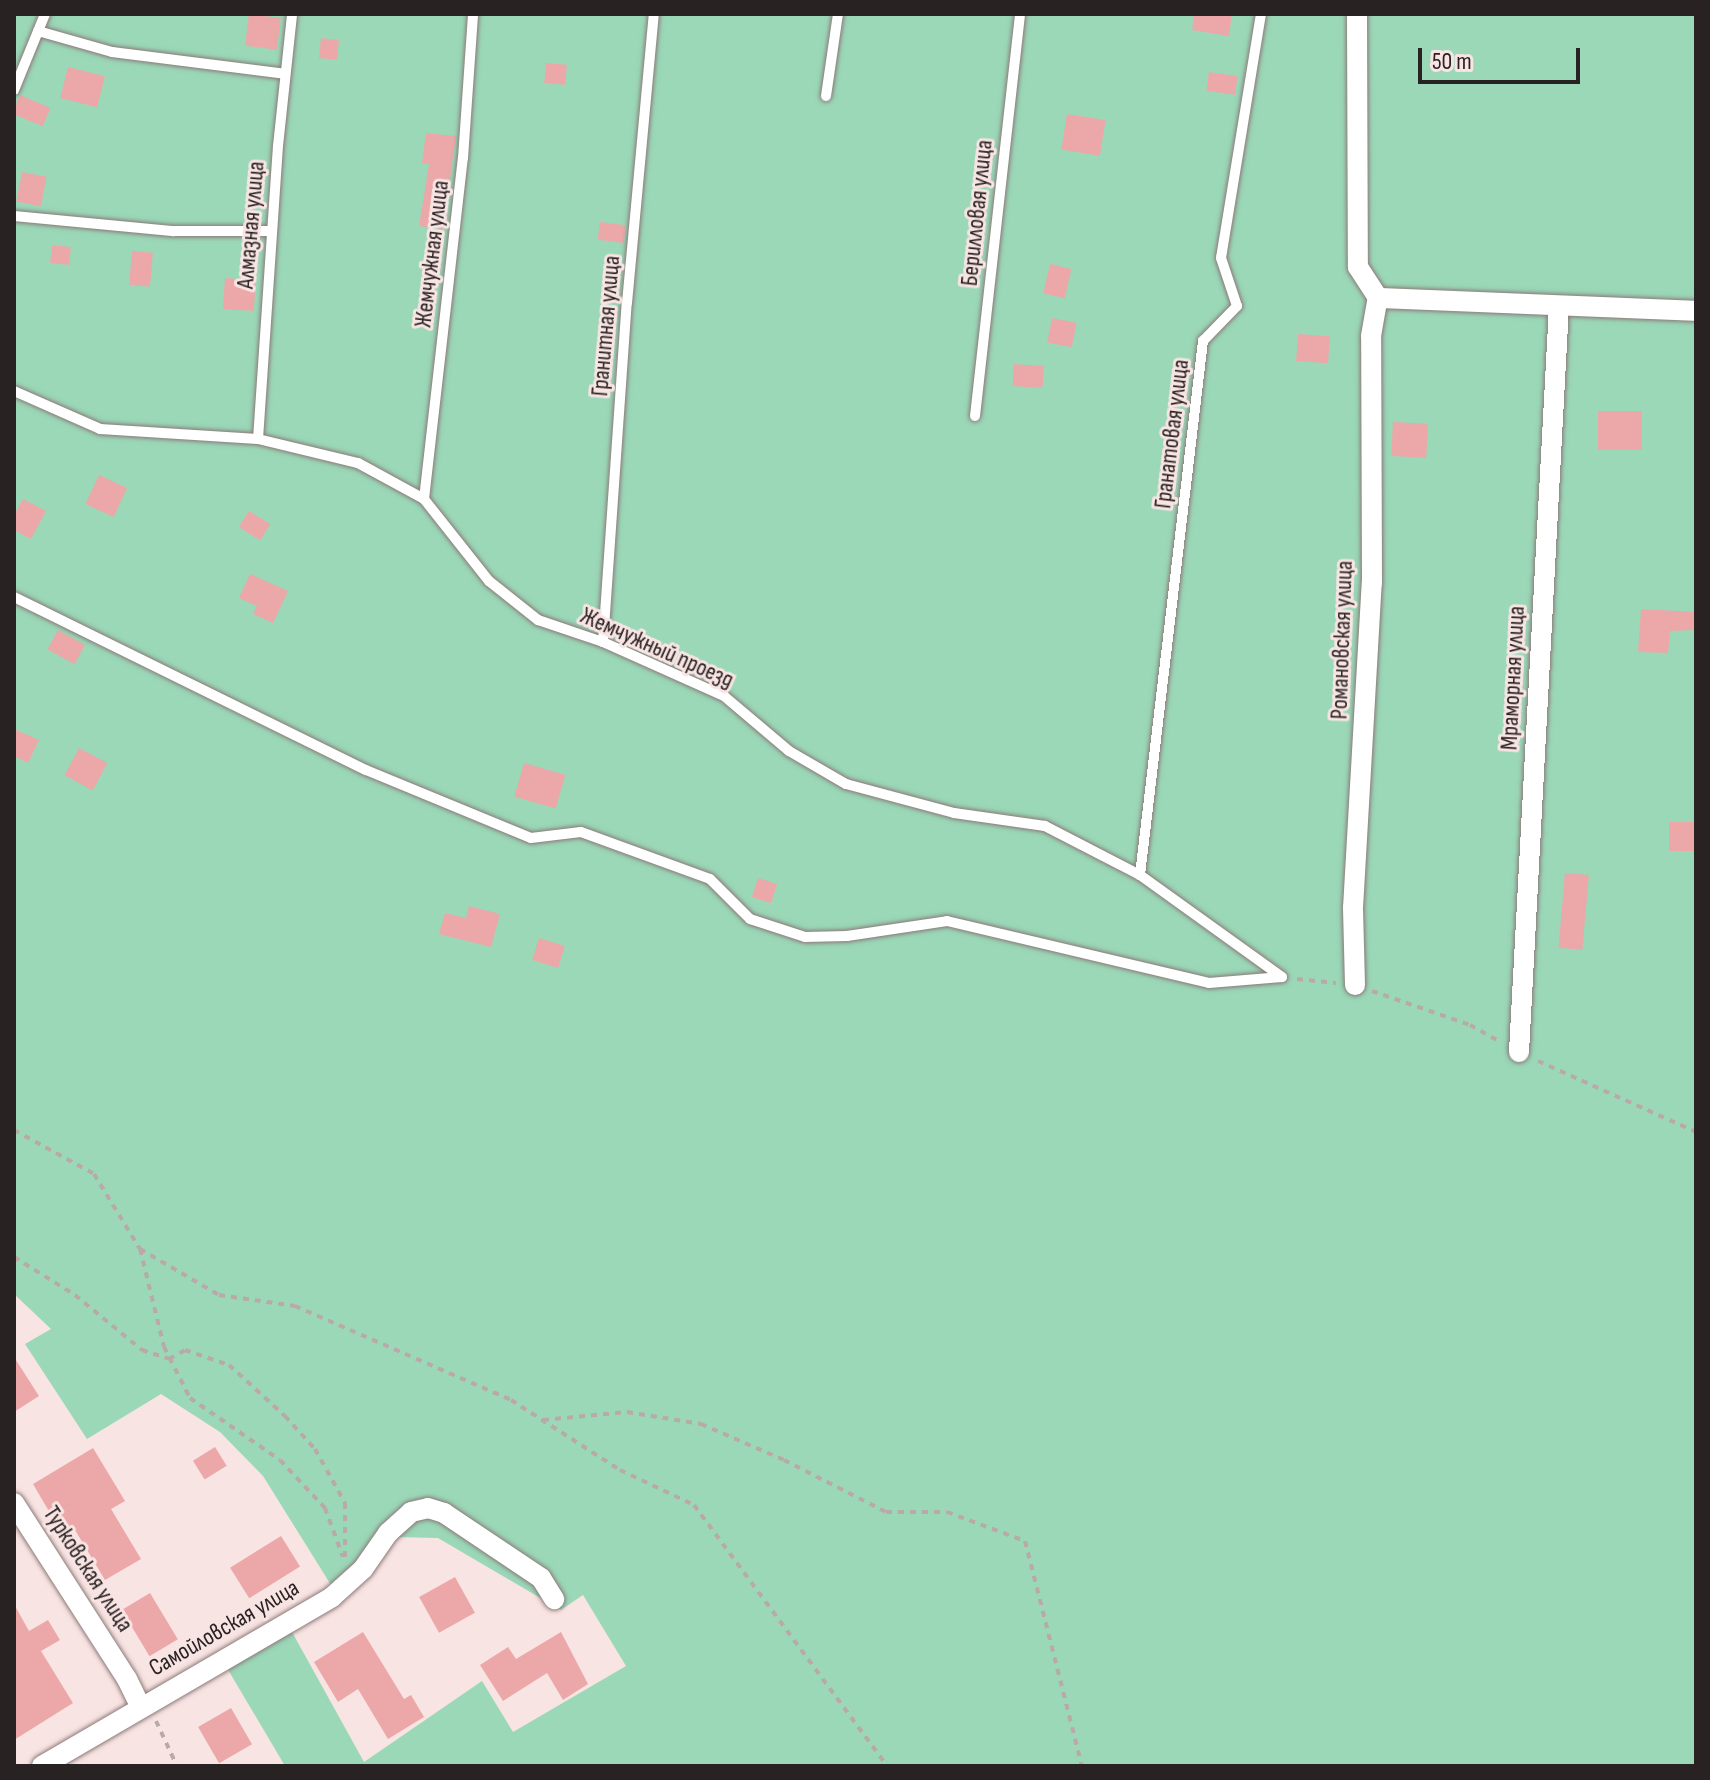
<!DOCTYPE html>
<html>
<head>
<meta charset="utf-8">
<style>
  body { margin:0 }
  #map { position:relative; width:1710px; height:1780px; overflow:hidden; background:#f8e4e3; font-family:"Sofia Sans Condensed",sans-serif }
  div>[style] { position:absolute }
  .green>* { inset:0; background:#9ad8b8 }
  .building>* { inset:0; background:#eca8a8; transform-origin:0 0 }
  .path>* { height:4px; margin-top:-2px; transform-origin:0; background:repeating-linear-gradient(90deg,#b9a9a8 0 6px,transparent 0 12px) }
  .roads { filter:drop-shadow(0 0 2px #8c7a79) drop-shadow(0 0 2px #8c7a79) }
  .service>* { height:10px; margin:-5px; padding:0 5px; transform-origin:5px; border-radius:5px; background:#fff }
  .minor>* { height:20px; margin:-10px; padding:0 10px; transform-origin:10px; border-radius:10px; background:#fff }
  span { translate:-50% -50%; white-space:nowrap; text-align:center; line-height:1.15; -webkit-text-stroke:6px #f8e4e3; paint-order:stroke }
  .street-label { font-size:24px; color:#292222 }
  .frame { position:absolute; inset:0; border:16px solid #292222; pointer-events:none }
  .scale { position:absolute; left:1418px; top:48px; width:162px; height:36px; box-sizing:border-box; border:4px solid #292222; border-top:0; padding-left:10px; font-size:24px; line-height:28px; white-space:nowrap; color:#292222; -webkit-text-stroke:6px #f8e4e3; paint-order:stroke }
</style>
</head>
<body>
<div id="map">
  <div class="green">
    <div style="clip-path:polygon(14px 14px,1696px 14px,1696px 1766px,285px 1766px,227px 1668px,292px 1632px,364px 1762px,482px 1681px,513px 1732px,626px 1666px,583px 1595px,561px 1610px,438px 1538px,395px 1537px,331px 1585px,263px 1476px,220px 1432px,161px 1394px,87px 1439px,25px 1344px,51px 1329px,14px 1294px)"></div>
  </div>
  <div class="building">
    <div style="left:249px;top:14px;width:32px;height:32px;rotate:7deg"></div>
    <div style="clip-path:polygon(1194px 14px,1232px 14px,1229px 36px,1192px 30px)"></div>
    <div style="left:321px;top:38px;width:18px;height:20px;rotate:6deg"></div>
    <div style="left:546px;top:63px;width:21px;height:20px;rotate:5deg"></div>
    <div style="left:68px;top:67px;width:38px;height:32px;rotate:14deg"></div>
    <div style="left:1209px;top:72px;width:29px;height:19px;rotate:8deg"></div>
    <div style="left:20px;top:95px;width:33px;height:20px;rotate:23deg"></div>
    <div style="left:1067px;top:114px;width:39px;height:36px;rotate:9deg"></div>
    <div style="clip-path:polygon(426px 133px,456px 136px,443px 229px,419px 226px,429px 164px,422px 163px)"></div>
    <div style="left:22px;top:172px;width:25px;height:30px;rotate:11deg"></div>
    <div style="left:600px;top:222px;width:26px;height:18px;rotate:7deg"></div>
    <div style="left:52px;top:245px;width:19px;height:18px;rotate:6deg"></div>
    <div style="left:132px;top:251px;width:21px;height:34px;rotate:5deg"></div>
    <div style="left:1050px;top:264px;width:22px;height:30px;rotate:13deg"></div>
    <div style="left:225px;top:278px;width:31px;height:31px;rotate:4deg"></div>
    <div style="left:1052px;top:318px;width:25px;height:25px;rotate:11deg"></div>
    <div style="left:1298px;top:334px;width:32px;height:27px;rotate:4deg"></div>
    <div style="left:1014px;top:364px;width:30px;height:22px;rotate:4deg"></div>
    <div style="left:1598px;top:411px;width:44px;height:39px"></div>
    <div style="left:1393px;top:422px;width:35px;height:34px;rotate:3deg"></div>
    <div style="left:99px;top:475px;width:31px;height:32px;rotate:25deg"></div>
    <div style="clip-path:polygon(23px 499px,46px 511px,31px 539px,14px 530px,14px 515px)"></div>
    <div style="left:249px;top:511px;width:25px;height:19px;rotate:32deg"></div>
    <div style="clip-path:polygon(250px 574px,288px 591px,273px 623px,253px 614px,257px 606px,239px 598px)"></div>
    <div style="clip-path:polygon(1641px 609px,1696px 612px,1696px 630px,1670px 631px,1668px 653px,1638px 652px)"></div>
    <div style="left:58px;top:630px;width:31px;height:22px;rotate:29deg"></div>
    <div style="clip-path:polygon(14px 729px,39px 740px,28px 763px,14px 756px)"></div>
    <div style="left:79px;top:748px;width:32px;height:31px;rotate:28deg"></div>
    <div style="left:524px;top:763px;width:43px;height:35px;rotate:16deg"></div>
    <div style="left:1669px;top:822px;width:27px;height:29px"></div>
    <div style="left:1565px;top:873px;width:24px;height:75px;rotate:5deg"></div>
    <div style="left:758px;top:878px;width:20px;height:20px;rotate:18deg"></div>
    <div style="clip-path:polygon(469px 906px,500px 914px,491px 947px,439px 934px,445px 913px,466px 918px)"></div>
    <div style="left:539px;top:938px;width:27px;height:23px;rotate:17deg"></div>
    <div style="clip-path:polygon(14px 1357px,39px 1396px,14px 1412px)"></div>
    <div style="left:215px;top:1447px;width:22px;height:26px;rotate:58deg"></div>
    <div style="clip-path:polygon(93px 1448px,125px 1501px,111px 1509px,141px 1559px,105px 1580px,75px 1530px,64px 1537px,33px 1484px)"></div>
    <div style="left:281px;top:1536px;width:36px;height:60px;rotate:58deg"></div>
    <div style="left:455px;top:1577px;width:41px;height:41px;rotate:61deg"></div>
    <div style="left:150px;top:1593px;width:54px;height:33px;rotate:59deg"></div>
    <div style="clip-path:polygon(14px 1604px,29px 1631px,48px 1620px,60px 1640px,41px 1651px,73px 1703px,14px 1740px)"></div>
    <div style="clip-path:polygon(363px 1632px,404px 1699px,411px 1695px,424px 1717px,388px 1739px,358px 1689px,338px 1702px,314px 1662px)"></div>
    <div style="clip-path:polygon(561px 1632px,588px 1684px,563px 1700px,547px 1673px,503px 1701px,480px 1665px,508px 1647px,516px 1659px)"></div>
    <div style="left:231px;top:1708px;width:42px;height:38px;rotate:60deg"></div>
  </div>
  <div class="path">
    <div style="left:1297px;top:979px;width:39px;rotate:6deg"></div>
    <div style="left:1372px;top:991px;width:104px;rotate:19.1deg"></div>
    <div style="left:1470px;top:1025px;width:35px;rotate:29deg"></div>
    <div style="left:1538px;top:1061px;width:173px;rotate:24.2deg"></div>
    <div style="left:14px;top:1130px;width:91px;rotate:28.8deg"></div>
    <div style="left:94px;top:1174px;width:88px;rotate:58.5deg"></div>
    <div style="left:140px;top:1249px;width:91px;rotate:30.2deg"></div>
    <div style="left:219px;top:1295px;width:77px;rotate:8.2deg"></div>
    <div style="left:295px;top:1306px;width:236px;rotate:23.5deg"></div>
    <div style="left:511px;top:1400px;width:130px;rotate:32.7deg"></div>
    <div style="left:620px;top:1470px;width:82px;rotate:25.3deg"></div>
    <div style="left:694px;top:1505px;width:325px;rotate:53.5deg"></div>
    <div style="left:140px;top:1249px;width:101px;rotate:76.2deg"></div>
    <div style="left:164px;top:1347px;width:57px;rotate:63deg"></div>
    <div style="left:190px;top:1398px;width:109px;rotate:34.6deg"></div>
    <div style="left:280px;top:1460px;width:66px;rotate:46.8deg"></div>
    <div style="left:325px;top:1508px;width:52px;rotate:69.8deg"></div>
    <div style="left:14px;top:1257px;width:72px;rotate:31.9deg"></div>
    <div style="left:75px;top:1295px;width:87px;rotate:39.4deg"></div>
    <div style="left:142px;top:1350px;width:28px;rotate:18deg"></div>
    <div style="left:169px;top:1359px;width:18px;rotate:-29deg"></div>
    <div style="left:185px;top:1350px;width:46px;rotate:18.8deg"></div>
    <div style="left:229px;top:1365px;width:76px;rotate:42.3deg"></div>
    <div style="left:285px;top:1416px;width:45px;rotate:47.7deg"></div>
    <div style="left:315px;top:1449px;width:62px;rotate:60.9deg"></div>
    <div style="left:345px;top:1503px;width:56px;rotate:90deg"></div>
    <div style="left:543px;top:1420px;width:84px;rotate:-5.4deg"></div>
    <div style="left:627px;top:1412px;width:75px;rotate:9.2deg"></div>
    <div style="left:701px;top:1424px;width:90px;rotate:23.4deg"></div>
    <div style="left:784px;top:1460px;width:114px;rotate:27deg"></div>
    <div style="left:886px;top:1512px;width:61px"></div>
    <div style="left:947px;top:1512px;width:83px;rotate:20.4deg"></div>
    <div style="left:1025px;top:1541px;width:232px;rotate:75.8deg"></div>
    <div style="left:156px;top:1721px;width:50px;rotate:65deg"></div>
  </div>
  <div class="roads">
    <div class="service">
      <div style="left:38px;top:31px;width:77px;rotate:15.8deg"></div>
      <div style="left:112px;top:52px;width:174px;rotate:7.2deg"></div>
      <div style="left:14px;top:90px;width:82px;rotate:-67.8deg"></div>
      <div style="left:826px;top:96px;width:83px;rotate:-81.7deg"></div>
      <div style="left:14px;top:216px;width:161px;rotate:5.4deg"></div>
      <div style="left:174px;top:231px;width:97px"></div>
      <div style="left:14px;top:391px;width:94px;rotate:23.8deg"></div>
      <div style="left:100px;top:429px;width:158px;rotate:3.6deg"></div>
      <div style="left:258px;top:439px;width:103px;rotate:13.5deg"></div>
      <div style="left:358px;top:463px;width:75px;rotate:28.6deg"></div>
      <div style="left:424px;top:499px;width:105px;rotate:51.6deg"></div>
      <div style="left:489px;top:581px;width:63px;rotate:38.5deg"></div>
      <div style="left:538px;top:620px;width:69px;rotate:18.7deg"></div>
      <div style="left:603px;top:642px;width:133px;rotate:24.1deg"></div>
      <div style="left:724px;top:696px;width:85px;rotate:40.2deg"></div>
      <div style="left:789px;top:751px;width:66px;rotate:30.1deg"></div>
      <div style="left:846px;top:784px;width:112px;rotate:15deg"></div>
      <div style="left:954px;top:813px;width:92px;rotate:8.1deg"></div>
      <div style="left:1045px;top:826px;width:107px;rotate:27.3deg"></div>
      <div style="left:1140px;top:875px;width:175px;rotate:35.7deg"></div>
      <div style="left:975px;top:416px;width:405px;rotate:-83.6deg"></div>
      <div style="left:258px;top:439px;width:294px;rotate:-86.1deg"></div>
      <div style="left:278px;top:146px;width:133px;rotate:-83.9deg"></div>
      <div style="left:424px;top:499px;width:343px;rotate:-83.5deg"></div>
      <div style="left:463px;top:158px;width:144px;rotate:-86deg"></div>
      <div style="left:14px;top:597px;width:392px;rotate:26.2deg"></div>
      <div style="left:366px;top:770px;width:178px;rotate:22.4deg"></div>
      <div style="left:531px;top:838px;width:50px;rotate:-6.8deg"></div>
      <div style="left:581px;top:832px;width:137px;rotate:20deg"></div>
      <div style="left:710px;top:879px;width:57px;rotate:45deg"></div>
      <div style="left:750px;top:919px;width:58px;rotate:18.1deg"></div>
      <div style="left:805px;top:937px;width:42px;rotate:-1.4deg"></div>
      <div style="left:847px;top:936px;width:101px;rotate:-8.5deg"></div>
      <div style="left:947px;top:921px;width:269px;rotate:13.3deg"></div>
      <div style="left:1209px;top:983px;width:73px;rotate:-4.7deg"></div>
      <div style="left:603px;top:642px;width:340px;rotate:-86deg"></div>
      <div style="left:627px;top:303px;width:290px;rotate:-84.7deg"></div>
      <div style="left:1140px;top:875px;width:538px;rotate:-83.27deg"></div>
      <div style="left:1203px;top:341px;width:49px;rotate:-45.8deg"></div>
      <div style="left:1237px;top:306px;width:51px;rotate:-108.4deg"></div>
      <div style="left:1221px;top:258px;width:247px;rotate:-80.7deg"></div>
    </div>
    <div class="minor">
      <div style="left:1357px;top:14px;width:253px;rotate:89.8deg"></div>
      <div style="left:1358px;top:267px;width:37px;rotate:57deg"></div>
      <div style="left:1378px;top:298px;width:318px;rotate:2.3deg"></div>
      <div style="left:1355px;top:985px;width:77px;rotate:-91.5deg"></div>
      <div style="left:1353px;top:908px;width:326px;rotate:-86.7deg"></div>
      <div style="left:1372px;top:583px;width:247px;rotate:-90.2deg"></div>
      <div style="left:1371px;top:336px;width:39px;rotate:-80deg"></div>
      <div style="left:1519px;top:1052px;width:746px;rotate:-86.93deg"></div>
      <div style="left:14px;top:1503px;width:209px;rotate:57.3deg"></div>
      <div style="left:127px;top:1679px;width:30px;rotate:64deg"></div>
      <div style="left:42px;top:1766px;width:336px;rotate:-30.2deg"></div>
      <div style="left:332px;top:1597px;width:42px;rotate:-42.1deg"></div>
      <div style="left:363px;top:1569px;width:44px;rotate:-55.2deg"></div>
      <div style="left:388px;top:1533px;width:31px;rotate:-42deg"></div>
      <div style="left:411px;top:1512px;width:17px;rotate:-13deg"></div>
      <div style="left:428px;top:1508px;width:17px;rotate:17deg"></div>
      <div style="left:444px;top:1513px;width:117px;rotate:33.8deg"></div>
      <div style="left:541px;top:1578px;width:25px;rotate:58deg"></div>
    </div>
  </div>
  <div class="street-label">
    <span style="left:977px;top:213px;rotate:-84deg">Берилловая улица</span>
    <span style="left:251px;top:225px;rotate:-85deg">Алмазная улица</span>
    <span style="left:432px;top:254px;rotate:-83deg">Жемчужная улица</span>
    <span style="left:606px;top:326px;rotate:-85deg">Гранитная улица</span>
    <span style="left:1172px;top:434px;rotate:-83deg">Гранатовая улица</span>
    <span style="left:1342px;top:640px;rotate:-88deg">Романовская улица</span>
    <span style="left:657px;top:648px;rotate:24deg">Жемчужный проезд</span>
    <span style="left:1513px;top:678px;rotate:-87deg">Мраморная улица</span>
    <span style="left:88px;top:1569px;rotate:57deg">Турковская улица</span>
    <span style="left:224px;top:1628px;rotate:-30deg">Самойловская улица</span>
  </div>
  <div class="frame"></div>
  <div class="scale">50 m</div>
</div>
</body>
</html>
